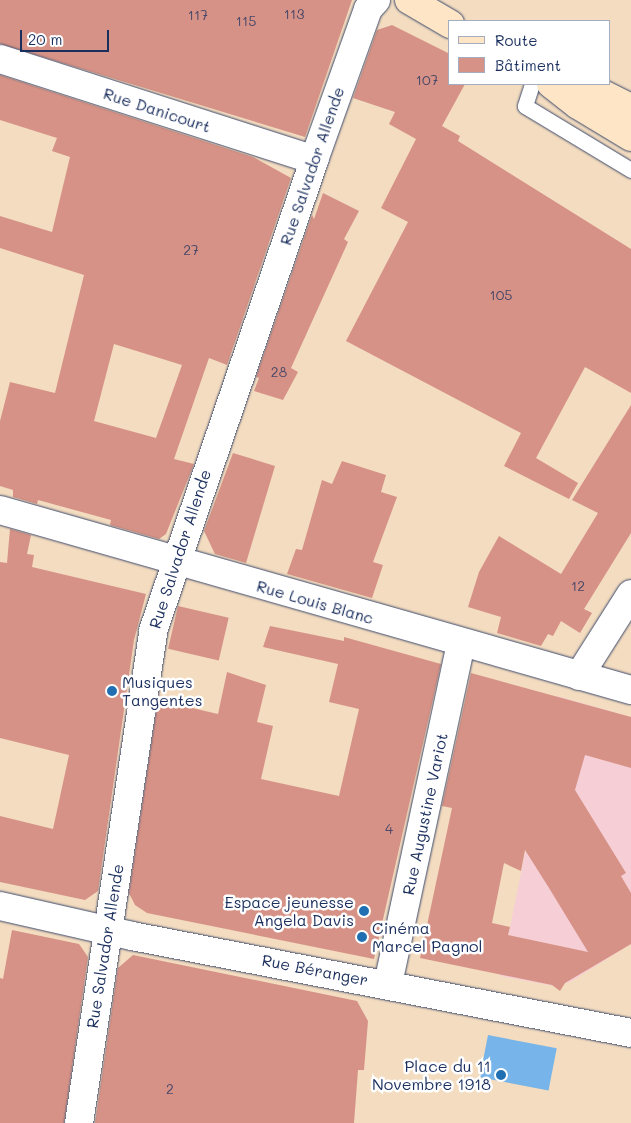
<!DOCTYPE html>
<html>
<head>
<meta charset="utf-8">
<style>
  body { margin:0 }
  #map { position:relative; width:631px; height:1123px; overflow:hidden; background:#f3dcbf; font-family:Mali,sans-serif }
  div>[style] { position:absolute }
  .built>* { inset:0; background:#f6cfd6 }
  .water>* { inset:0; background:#76b4e9; transform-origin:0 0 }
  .building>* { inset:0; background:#d69286; transform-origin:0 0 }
  .roads { filter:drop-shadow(0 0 1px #3b496d) drop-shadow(0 0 1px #3b496d) }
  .lane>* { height:15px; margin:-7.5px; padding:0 7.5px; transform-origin:7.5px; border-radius:7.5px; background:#fff }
  .street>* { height:28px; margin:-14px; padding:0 14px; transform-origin:14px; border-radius:14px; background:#fff }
  .secondary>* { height:28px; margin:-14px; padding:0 14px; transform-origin:14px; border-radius:14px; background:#fde5c5 }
  .dots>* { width:14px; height:14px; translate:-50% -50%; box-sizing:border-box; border:2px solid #fff; border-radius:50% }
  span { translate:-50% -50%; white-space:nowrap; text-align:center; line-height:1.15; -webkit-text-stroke:5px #fff; paint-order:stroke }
  .number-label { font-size:14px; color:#4a4868 }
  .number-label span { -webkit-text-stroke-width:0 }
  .street-label { font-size:16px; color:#1b2f5e }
  .poi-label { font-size:16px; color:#1b2f5e }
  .left { translate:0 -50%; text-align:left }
  .right { translate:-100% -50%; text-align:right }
  .legend { position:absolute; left:448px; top:20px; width:162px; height:65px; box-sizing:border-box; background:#fff; border:1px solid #a4acbf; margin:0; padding:6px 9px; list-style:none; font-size:15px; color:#1b2f5e }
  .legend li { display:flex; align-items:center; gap:10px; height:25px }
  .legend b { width:25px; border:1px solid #a4acbf }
  .scale { position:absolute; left:20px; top:30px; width:89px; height:22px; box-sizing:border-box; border:2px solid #1b2f5e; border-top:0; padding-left:6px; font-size:15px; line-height:18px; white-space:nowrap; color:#1b2f5e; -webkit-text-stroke:4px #fff; paint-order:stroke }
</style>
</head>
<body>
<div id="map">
  <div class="built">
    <div style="clip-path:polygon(557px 696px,631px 717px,631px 944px,570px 982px,554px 986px,500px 976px)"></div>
  </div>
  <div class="water">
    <div style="left:488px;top:1035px;width:70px;height:43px;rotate:11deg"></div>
  </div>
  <div class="building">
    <div style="clip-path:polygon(0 0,352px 0,305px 137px,0 44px)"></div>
    <div style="clip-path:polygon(392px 25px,450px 54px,450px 84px,465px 84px,442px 126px,460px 136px,458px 141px,631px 249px,631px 393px,585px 367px,536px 458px,578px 483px,569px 499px,504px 466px,521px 433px,346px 341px,408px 222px,381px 208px,416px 139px,389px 124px,395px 112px,353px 98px,377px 30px)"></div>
    <div style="clip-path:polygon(evenodd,0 75px,253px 157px,291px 178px,227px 365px,209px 358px,174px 459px,194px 464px,166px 534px,159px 539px,110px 525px,111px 520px,38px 500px,37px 504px,13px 497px,13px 490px,0 486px,0 421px,10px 382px,55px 393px,84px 275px,0 248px,0 216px,52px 232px,70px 157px,52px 151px,57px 138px,0 120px,0 75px,114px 344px,182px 365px,156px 438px,94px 421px,114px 344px)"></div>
    <div style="clip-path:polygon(323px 193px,359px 211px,344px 239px,348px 242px,291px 368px,298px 372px,283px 400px,254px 391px,259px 378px,256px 377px,312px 215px,314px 219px)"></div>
    <div style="clip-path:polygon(631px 405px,631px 533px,584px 609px,592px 613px,580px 633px,561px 621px,553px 636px,548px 634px,541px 646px,497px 633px,501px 617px,468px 607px,479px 572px,499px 536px,561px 574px,598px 513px,572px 500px)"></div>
    <div style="clip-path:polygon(233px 453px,275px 466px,246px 563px,215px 554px,204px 531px)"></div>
    <div style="clip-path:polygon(342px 461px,386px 475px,381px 492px,397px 497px,373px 562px,383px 565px,372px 598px,287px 574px,296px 549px,302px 550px,322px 480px,332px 484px)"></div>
    <div style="clip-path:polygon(10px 529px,31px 535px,27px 554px,34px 555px,32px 567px,146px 594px,134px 640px,98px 891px,85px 900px,0 882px,0 816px,53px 829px,69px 755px,0 738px,0 562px,7px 563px)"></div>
    <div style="left:178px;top:606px;width:52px;height:44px;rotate:13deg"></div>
    <div style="clip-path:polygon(270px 626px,344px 641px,344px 637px,441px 664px,374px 959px,147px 913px,135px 905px,129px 893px,158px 700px,218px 714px,227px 672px,266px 685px,257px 722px,273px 726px,261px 779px,339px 796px,359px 709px,329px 702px,338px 664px,263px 647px)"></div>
    <div style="clip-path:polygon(evenodd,471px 673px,631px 717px,631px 768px,585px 755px,575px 790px,626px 873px,621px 876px,631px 893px,631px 944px,565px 983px,560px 991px,552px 985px,420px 958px,452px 808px,442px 806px,471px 673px,525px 850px,549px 888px,588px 952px,508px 935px,510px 927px,492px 923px,504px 863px,521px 871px,525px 850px)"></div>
    <div style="clip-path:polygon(12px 930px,79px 944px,88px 957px,64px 1123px,0 1123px,0 978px,3px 979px)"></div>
    <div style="clip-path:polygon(133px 955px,357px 1001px,368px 1021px,364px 1070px,358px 1070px,354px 1123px,95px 1123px,118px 968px)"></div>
  </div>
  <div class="roads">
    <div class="lane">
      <div style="left:532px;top:84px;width:23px;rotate:108deg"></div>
      <div style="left:525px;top:106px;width:124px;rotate:31.1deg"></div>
    </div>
    <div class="street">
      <div style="left:0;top:59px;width:330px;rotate:17.8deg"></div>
      <div style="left:0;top:510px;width:656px;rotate:15.92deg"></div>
      <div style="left:579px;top:676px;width:97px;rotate:-57.6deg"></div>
      <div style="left:0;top:906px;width:135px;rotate:12.8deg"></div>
      <div style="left:132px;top:936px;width:508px;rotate:11deg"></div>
      <div style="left:388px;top:984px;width:348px;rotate:-77.9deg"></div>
      <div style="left:79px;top:1123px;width:498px;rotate:-81.4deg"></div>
      <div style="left:153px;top:631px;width:498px;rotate:-71.1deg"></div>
      <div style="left:314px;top:160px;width:160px;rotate:-70.3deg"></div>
      <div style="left:368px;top:9px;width:12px;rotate:-48deg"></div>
    </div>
    <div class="secondary">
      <div style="left:409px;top:0;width:48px;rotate:30.3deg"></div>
      <div style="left:551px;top:84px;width:34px;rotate:38deg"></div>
      <div style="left:578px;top:105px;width:62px;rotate:31.1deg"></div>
      <div style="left:583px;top:84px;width:54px;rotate:26.6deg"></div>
    </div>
  </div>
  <div class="dots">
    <div style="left:112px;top:691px;background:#1f6fb2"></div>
    <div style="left:364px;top:911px;background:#1f6fb2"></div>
    <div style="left:362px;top:937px;background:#1f6fb2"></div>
    <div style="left:501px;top:1075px;background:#1f6fb2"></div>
  </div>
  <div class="number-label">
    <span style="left:294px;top:14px">113</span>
    <span style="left:198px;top:15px">117</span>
    <span style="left:246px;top:21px">115</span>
    <span style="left:427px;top:80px">107</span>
    <span style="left:191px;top:250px">27</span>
    <span style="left:501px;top:295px">105</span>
    <span style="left:279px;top:372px">28</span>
    <span style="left:578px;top:586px">12</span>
    <span style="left:389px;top:829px">4</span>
    <span style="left:170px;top:1089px">2</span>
  </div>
  <div class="street-label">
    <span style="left:157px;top:110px;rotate:18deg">Rue Danicourt</span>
    <span style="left:312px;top:166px;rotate:-71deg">Rue Salvador Allende</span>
    <span style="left:180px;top:549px;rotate:-72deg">Rue Salvador Allende</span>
    <span style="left:315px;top:602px;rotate:16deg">Rue Louis Blanc</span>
    <span style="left:425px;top:814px;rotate:-78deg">Rue Augustine Variot</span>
    <span style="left:105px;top:946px;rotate:-81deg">Rue Salvador Allende</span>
    <span style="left:315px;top:970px;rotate:11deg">Rue Béranger</span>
  </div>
  <div class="poi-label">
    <span class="left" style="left:122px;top:691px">Musiques<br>Tangentes</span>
    <span class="right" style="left:354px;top:911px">Espace jeunesse<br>Angela Davis</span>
    <span class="left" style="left:372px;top:937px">Cinéma<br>Marcel Pagnol</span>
    <span class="right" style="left:491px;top:1075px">Place du 11<br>Novembre 1918</span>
  </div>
  <ul class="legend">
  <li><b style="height:6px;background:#fde5c5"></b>Route</li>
  <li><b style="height:14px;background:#d69286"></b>Bâtiment</li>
  </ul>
  <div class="scale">20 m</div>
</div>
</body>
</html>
